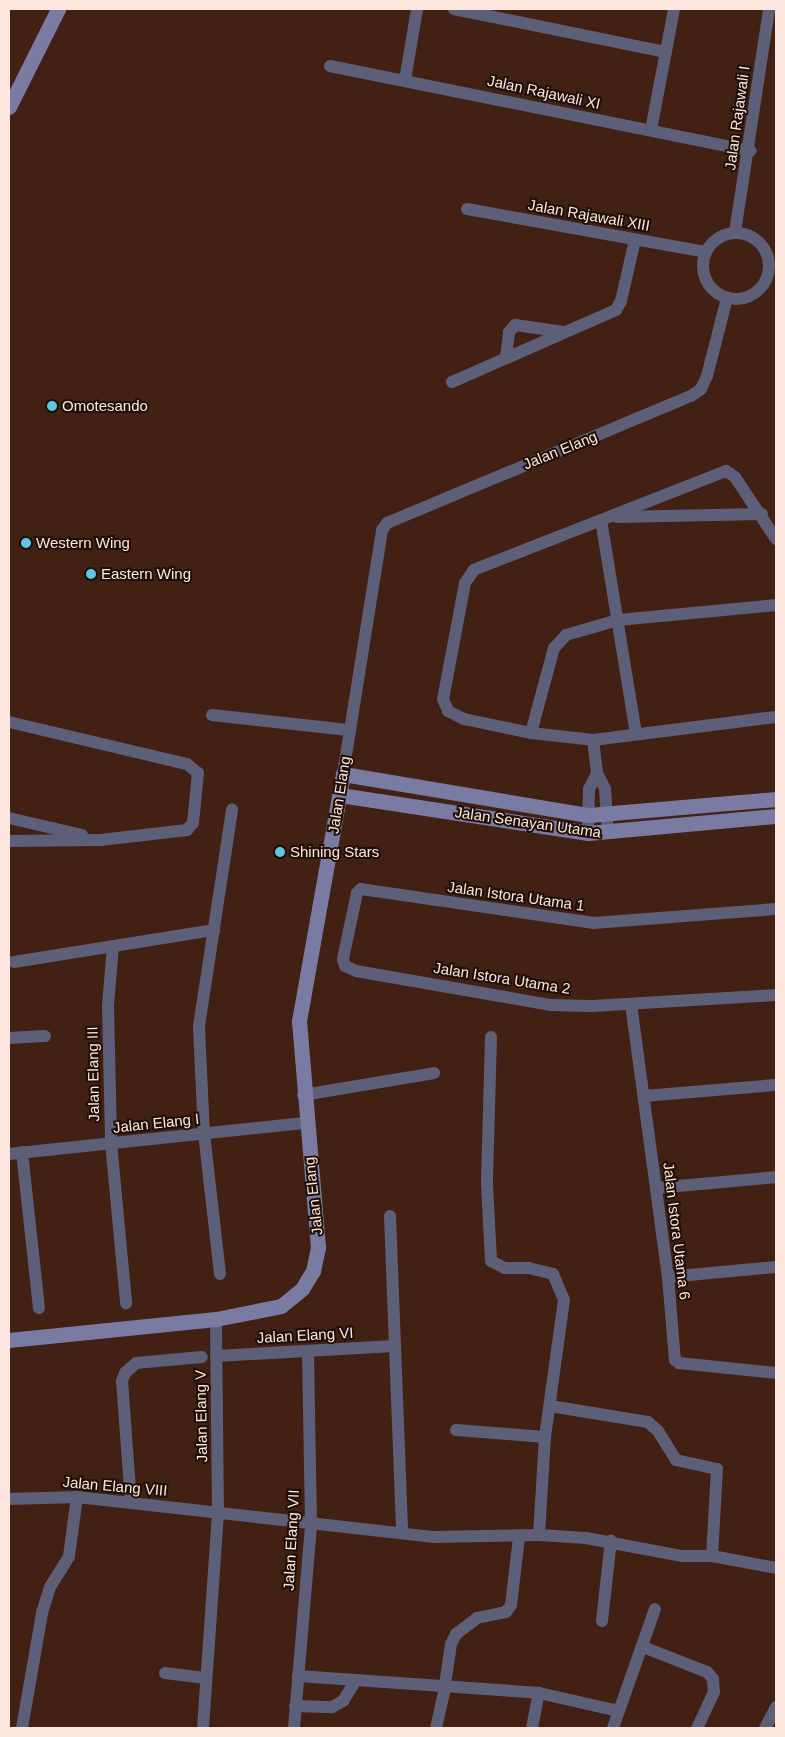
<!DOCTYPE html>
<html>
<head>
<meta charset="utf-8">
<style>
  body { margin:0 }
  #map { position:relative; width:785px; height:1737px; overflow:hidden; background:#422013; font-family:Helvetica,sans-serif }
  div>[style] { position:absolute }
  .street>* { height:12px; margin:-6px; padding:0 6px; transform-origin:6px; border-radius:6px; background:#5d5e77 }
  .street>.ring { margin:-6px; padding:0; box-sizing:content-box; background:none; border:12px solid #5d5e77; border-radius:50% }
  .secondary>* { height:15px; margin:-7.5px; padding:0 7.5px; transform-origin:7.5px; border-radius:7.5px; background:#797ba2 }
  .dots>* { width:14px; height:14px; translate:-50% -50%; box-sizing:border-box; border:2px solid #1e0f09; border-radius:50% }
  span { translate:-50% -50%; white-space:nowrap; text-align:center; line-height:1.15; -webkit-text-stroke:4px #1e0f09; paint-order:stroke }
  .street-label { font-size:15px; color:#fde6dd }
  .poi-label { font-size:15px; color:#fde6dd }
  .left { translate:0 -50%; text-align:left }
  .frame { position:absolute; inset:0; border:10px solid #fde6dd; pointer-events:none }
</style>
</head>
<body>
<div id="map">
  <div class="street">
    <div style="left:454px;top:9px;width:215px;rotate:11.5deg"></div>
    <div style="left:330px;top:66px;width:429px;rotate:11.4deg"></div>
    <div style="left:405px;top:80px;width:72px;rotate:-80.4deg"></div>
    <div style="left:651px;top:130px;width:123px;rotate:-79.2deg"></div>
    <div style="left:467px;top:209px;width:242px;rotate:10.2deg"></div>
    <div style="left:735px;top:232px;width:226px;rotate:-81.3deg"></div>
    <div class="ring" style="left:703px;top:233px;width:54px;height:54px"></div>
    <div style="left:506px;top:357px;width:25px;rotate:-83deg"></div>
    <div style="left:509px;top:332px;width:9px;rotate:-49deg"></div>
    <div style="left:515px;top:325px;width:49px;rotate:8.1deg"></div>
    <div style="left:452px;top:382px;width:179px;rotate:-23.7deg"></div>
    <div style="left:616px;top:310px;width:10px;rotate:-61deg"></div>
    <div style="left:621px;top:301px;width:63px;rotate:-77.1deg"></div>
    <div style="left:617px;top:517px;width:145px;rotate:-1.2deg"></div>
    <div style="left:601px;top:520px;width:216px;rotate:80.7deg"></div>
    <div style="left:776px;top:539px;width:74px;rotate:-123.5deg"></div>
    <div style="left:735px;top:477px;width:11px;rotate:-146deg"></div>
    <div style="left:726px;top:471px;width:271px;rotate:158.6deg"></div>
    <div style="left:474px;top:570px;width:16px;rotate:125deg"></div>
    <div style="left:465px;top:583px;width:118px;rotate:100.7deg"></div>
    <div style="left:443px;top:699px;width:13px;rotate:67deg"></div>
    <div style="left:448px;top:711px;width:18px;rotate:27deg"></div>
    <div style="left:464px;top:719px;width:68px;rotate:11.8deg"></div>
    <div style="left:531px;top:733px;width:62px;rotate:6.4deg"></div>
    <div style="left:593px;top:740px;width:184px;rotate:-7.2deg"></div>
    <div style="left:212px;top:715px;width:137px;rotate:6.3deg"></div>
    <div style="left:9px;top:722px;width:183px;rotate:13.3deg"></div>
    <div style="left:187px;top:764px;width:14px;rotate:39deg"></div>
    <div style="left:198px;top:773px;width:50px;rotate:95.7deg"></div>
    <div style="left:193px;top:823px;width:9px;rotate:131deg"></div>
    <div style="left:187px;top:830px;width:87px;rotate:173.4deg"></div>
    <div style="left:101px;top:840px;width:92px;rotate:179.4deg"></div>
    <div style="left:531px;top:733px;width:88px;rotate:-74.9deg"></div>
    <div style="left:554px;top:648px;width:18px;rotate:-47deg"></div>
    <div style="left:566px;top:635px;width:54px;rotate:-16.1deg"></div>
    <div style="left:618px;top:620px;width:159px;rotate:-5.4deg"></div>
    <div style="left:593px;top:740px;width:33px;rotate:83deg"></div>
    <div style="left:597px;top:773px;width:18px;rotate:63deg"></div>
    <div style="left:605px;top:789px;width:44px;rotate:86.1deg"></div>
    <div style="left:343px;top:774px;width:247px;rotate:-80.9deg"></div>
    <div style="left:382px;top:530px;width:9px;rotate:-54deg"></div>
    <div style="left:387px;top:523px;width:329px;rotate:-22.7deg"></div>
    <div style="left:691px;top:396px;width:12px;rotate:-35deg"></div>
    <div style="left:701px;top:389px;width:14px;rotate:-65deg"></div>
    <div style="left:707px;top:376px;width:81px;rotate:-75.6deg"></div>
    <div style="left:9px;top:818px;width:75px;rotate:13.1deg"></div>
    <div style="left:588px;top:833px;width:44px;rotate:-88.7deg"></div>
    <div style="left:589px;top:789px;width:18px;rotate:-63deg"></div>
    <div style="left:776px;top:909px;width:183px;rotate:175.6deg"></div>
    <div style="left:594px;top:923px;width:235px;rotate:-171.7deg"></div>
    <div style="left:361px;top:889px;width:6px;rotate:135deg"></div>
    <div style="left:357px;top:893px;width:67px;rotate:102deg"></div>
    <div style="left:343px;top:959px;width:7px;rotate:74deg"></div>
    <div style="left:345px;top:966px;width:12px;rotate:24deg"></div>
    <div style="left:356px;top:971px;width:198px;rotate:9.9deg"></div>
    <div style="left:551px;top:1005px;width:41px;rotate:1.4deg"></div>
    <div style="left:592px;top:1006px;width:184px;rotate:-3.4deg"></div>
    <div style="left:113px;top:946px;width:60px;rotate:94.8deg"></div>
    <div style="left:108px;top:1006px;width:137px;rotate:88.7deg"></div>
    <div style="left:111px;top:1143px;width:161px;rotate:84.6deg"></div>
    <div style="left:14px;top:962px;width:203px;rotate:-9.1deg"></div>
    <div style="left:631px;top:1004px;width:275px;rotate:82.3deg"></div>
    <div style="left:668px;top:1277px;width:83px;rotate:85.2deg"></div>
    <div style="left:675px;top:1360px;width:5px;rotate:37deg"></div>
    <div style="left:679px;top:1363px;width:98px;rotate:5.9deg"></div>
    <div style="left:491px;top:1037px;width:147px;rotate:91.6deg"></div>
    <div style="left:487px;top:1184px;width:77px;rotate:87deg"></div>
    <div style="left:491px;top:1261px;width:16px;rotate:27deg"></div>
    <div style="left:505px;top:1268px;width:24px"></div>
    <div style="left:529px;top:1268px;width:25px;rotate:14deg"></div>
    <div style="left:553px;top:1274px;width:28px;rotate:67deg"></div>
    <div style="left:564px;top:1300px;width:138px;rotate:97.9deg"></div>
    <div style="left:545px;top:1437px;width:98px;rotate:93.5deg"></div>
    <div style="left:9px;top:1038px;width:36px;rotate:-3deg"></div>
    <div style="left:303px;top:1095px;width:133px;rotate:-9.5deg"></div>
    <div style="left:644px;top:1096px;width:132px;rotate:-4.8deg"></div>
    <div style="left:22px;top:1152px;width:157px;rotate:83.8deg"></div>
    <div style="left:9px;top:1154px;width:299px;rotate:-6deg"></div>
    <div style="left:656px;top:1188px;width:121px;rotate:-5.2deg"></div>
    <div style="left:390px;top:1216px;width:317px;rotate:87.8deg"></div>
    <div style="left:220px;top:1274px;width:141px;rotate:-96.5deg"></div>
    <div style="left:204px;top:1134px;width:108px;rotate:-92.7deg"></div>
    <div style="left:199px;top:1026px;width:219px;rotate:-81.3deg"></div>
    <div style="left:668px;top:1277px;width:108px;rotate:-5.3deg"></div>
    <div style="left:216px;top:1356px;width:179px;rotate:-3.2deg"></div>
    <div style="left:550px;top:1406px;width:99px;rotate:9.3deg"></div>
    <div style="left:648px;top:1422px;width:13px;rotate:42deg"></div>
    <div style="left:658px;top:1431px;width:34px;rotate:58deg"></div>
    <div style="left:676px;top:1460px;width:42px;rotate:12.4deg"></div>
    <div style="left:717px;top:1469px;width:87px;rotate:93.3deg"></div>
    <div style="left:456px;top:1430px;width:89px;rotate:4.5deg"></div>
    <div style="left:9px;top:1499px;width:68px;rotate:-1.7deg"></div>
    <div style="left:77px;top:1497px;width:360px;rotate:6.4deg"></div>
    <div style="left:435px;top:1537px;width:104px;rotate:-1.1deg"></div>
    <div style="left:539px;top:1535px;width:47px;rotate:3.7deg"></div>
    <div style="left:586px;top:1538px;width:98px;rotate:10.6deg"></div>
    <div style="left:682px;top:1556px;width:30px"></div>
    <div style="left:712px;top:1556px;width:65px;rotate:10.6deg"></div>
    <div style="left:131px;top:1503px;width:122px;rotate:-94.2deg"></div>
    <div style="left:122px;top:1381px;width:9px;rotate:-69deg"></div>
    <div style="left:125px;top:1373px;width:15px;rotate:-42deg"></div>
    <div style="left:136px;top:1363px;width:66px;rotate:-5.2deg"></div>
    <div style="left:602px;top:1621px;width:81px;rotate:-83.7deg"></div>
    <div style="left:643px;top:1647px;width:69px;rotate:21.3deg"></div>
    <div style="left:707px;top:1672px;width:9px;rotate:49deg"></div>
    <div style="left:713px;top:1679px;width:13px;rotate:86deg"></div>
    <div style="left:714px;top:1692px;width:40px;rotate:115deg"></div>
    <div style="left:165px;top:1673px;width:41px;rotate:7deg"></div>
    <div style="left:298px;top:1676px;width:242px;rotate:4deg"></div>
    <div style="left:539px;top:1693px;width:81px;rotate:12.8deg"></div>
    <div style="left:445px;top:1685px;width:41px;rotate:-81.7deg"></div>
    <div style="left:451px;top:1644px;width:11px;rotate:-63deg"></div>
    <div style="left:456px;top:1634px;width:26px;rotate:-37deg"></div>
    <div style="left:477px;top:1618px;width:30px;rotate:-12deg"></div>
    <div style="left:506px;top:1612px;width:9px;rotate:-54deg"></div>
    <div style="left:511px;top:1605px;width:68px;rotate:-83.3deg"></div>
    <div style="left:295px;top:1706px;width:37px;rotate:2deg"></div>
    <div style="left:332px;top:1707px;width:13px;rotate:-29deg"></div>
    <div style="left:343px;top:1701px;width:22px;rotate:-58deg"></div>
    <div style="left:22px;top:1728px;width:117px;rotate:-80.1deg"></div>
    <div style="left:42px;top:1613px;width:27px;rotate:-73deg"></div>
    <div style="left:50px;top:1587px;width:36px;rotate:-58deg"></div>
    <div style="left:69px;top:1556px;width:60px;rotate:-82.3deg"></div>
    <div style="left:203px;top:1728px;width:215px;rotate:-86deg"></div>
    <div style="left:218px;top:1514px;width:195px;rotate:-90.6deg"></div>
    <div style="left:294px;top:1728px;width:205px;rotate:-85.2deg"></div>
    <div style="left:311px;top:1524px;width:172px;rotate:-91deg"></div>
    <div style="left:436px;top:1728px;width:41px;rotate:-77.3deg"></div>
    <div style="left:532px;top:1728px;width:36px;rotate:-79deg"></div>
    <div style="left:613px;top:1728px;width:126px;rotate:-70.6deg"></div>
    <div style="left:765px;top:1728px;width:24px;rotate:-62deg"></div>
  </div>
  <div class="secondary">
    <div style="left:9px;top:107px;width:110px;rotate:-63.4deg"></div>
    <div style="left:340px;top:795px;width:251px;rotate:8.7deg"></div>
    <div style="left:588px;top:833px;width:189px;rotate:-5.2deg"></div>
    <div style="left:9px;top:1340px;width:208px;rotate:-5.8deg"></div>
    <div style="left:216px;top:1319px;width:66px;rotate:-11.3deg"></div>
    <div style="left:281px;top:1306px;width:27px;rotate:-39deg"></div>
    <div style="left:302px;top:1289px;width:21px;rotate:-59deg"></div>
    <div style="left:313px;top:1271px;width:25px;rotate:-78deg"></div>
    <div style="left:318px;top:1247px;width:227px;rotate:-94.8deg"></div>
    <div style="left:299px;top:1021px;width:251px;rotate:-79.9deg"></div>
    <div style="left:343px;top:774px;width:249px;rotate:9.5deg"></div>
    <div style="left:589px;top:815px;width:188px;rotate:-4.9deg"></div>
  </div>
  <div class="dots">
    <div style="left:52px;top:406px;background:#5dc7e8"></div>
    <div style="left:26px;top:543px;background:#5dc7e8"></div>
    <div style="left:91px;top:574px;background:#5dc7e8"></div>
    <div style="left:280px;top:852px;background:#5dc7e8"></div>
  </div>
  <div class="street-label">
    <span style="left:544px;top:92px;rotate:12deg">Jalan Rajawali XI</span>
    <span style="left:737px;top:118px;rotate:-82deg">Jalan Rajawali I</span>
    <span style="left:589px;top:215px;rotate:10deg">Jalan Rajawali XIII</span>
    <span style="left:560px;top:450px;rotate:-22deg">Jalan Elang</span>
    <span style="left:339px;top:795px;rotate:-81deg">Jalan Elang</span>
    <span style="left:528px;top:822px;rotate:8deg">Jalan Senayan Utama</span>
    <span style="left:516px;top:896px;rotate:8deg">Jalan Istora Utama 1</span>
    <span style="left:502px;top:978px;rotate:9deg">Jalan Istora Utama 2</span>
    <span style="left:93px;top:1074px;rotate:-91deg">Jalan Elang III</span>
    <span style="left:156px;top:1123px;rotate:-6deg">Jalan Elang I</span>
    <span style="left:313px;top:1196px;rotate:-96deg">Jalan Elang</span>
    <span style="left:677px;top:1231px;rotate:83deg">Jalan Istora Utama 6</span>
    <span style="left:305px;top:1335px;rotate:-3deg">Jalan Elang VI</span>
    <span style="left:201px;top:1416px;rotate:-91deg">Jalan Elang V</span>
    <span style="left:115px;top:1486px;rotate:5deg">Jalan Elang VIII</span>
    <span style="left:291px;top:1540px;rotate:-87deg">Jalan Elang VII</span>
  </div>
  <div class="poi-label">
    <span class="left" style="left:62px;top:406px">Omotesando</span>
    <span class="left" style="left:36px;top:543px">Western Wing</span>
    <span class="left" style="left:101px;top:574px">Eastern Wing</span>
    <span class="left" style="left:290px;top:852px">Shining Stars</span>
  </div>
  <div class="frame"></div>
</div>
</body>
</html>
